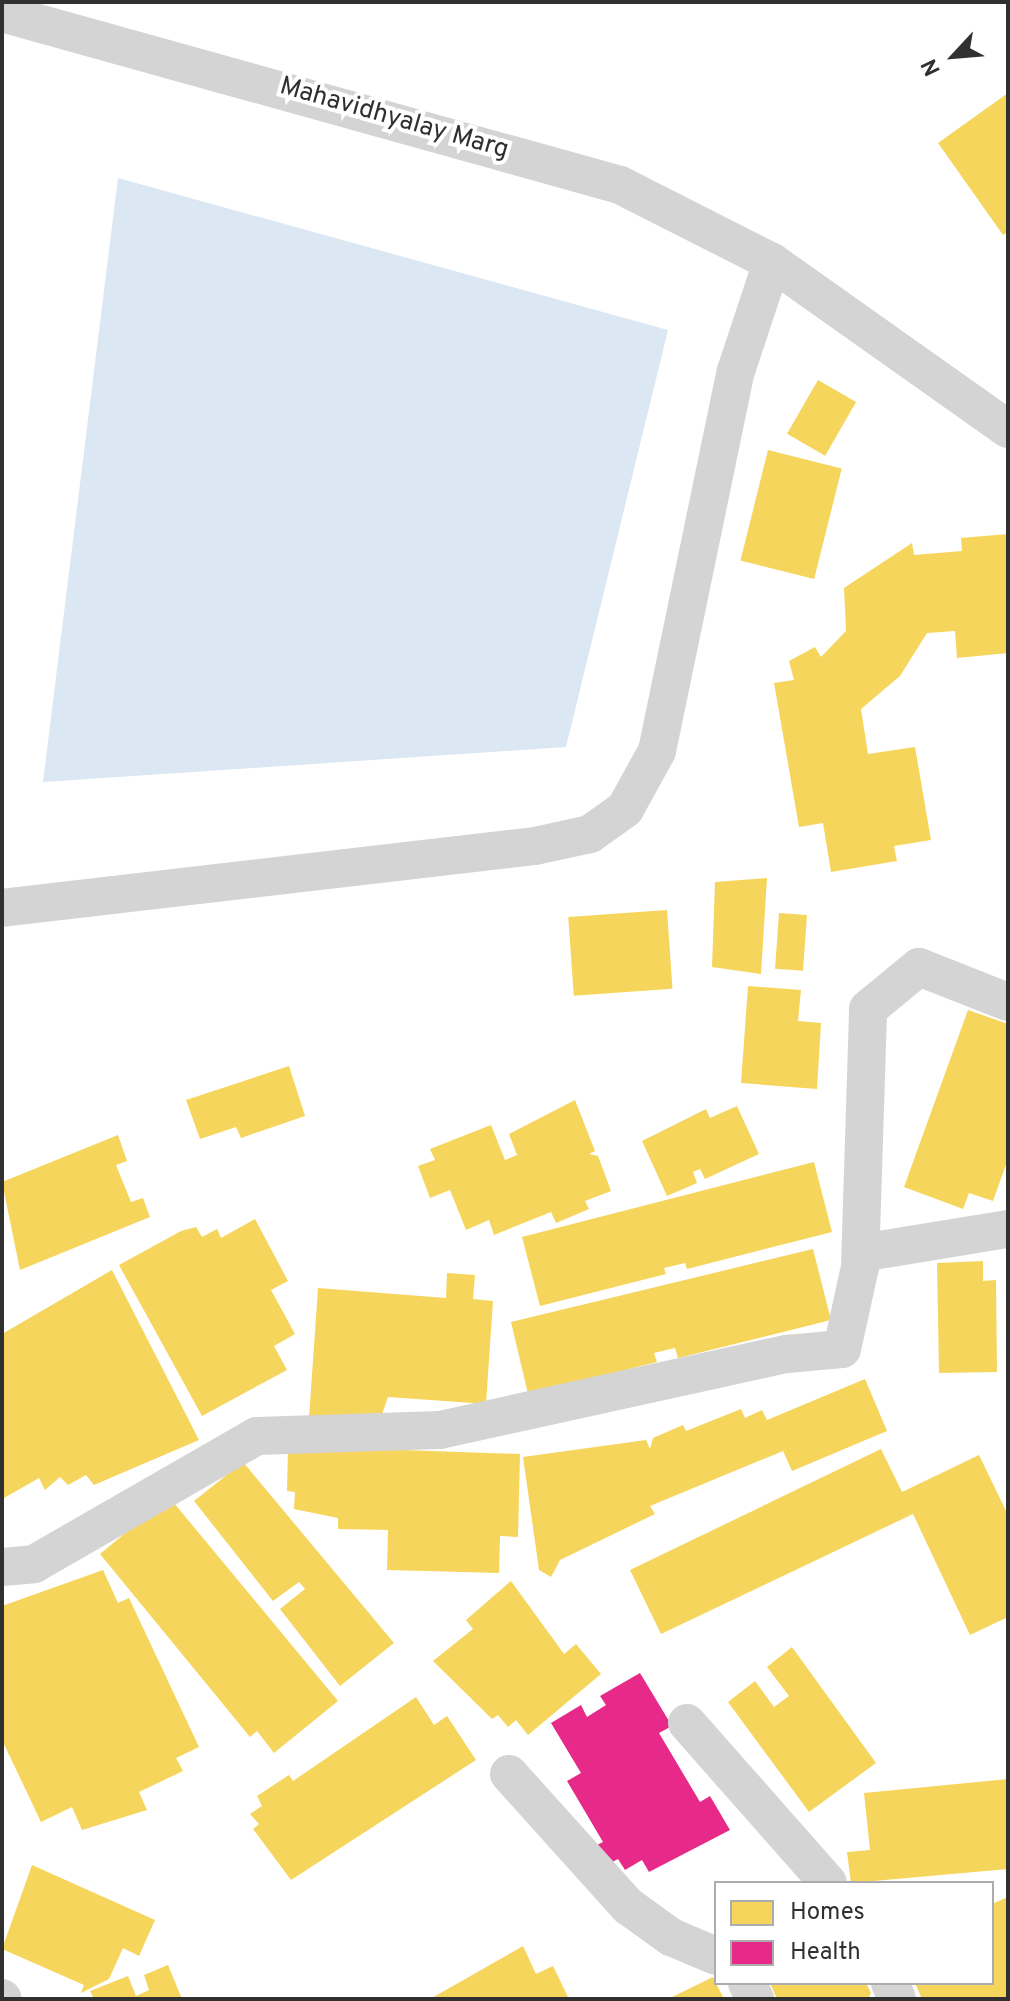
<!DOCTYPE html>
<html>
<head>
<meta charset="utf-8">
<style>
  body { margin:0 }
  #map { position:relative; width:1010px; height:2001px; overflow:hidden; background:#fff; font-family:Overpass,sans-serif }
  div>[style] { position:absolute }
  .water>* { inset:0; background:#dbe7f2 }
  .homes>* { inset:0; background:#f6d55c; transform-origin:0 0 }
  .health>* { inset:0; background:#e7298a }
  .minor>* { height:38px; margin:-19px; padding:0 19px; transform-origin:19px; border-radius:19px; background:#d4d4d4 }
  span { translate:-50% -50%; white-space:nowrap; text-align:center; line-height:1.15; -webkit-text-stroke:8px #fff; paint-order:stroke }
  .street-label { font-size:26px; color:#303030 }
  .frame { position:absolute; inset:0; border:4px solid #303030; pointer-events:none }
  .legend { position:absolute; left:714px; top:1881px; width:280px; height:104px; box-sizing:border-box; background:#fff; border:2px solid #acacac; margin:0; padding:10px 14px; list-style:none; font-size:24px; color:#303030 }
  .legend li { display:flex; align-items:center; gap:16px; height:40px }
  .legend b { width:40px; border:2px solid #acacac }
  .north { position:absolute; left:914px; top:16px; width:80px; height:80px; -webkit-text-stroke:6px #fff; paint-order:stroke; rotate:244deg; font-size:22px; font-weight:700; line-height:32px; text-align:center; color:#303030 }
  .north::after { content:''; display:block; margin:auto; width:28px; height:36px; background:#303030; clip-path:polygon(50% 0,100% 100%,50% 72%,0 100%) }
</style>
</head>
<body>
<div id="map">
  <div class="water">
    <div style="clip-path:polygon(118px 178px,668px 330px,566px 747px,43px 782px)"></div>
  </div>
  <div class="homes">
    <div style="clip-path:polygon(1008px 93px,1008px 232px,1003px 235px,938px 143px)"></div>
    <div style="left:818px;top:380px;width:44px;height:62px;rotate:30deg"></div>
    <div style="left:768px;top:450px;width:76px;height:114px;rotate:14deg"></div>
    <div style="clip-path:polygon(1008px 534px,1008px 653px,957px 658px,955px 631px,927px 633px,900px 676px,861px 709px,868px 754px,915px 747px,931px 840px,894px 846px,897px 861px,831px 872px,823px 823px,799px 827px,774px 683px,794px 680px,789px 661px,815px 647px,821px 657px,846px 631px,844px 588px,912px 543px,914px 555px,962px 551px,961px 538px)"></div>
    <div style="clip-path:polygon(767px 878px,761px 974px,712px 967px,715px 882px)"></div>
    <div style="left:667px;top:910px;width:79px;height:99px;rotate:86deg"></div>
    <div style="left:779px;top:913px;width:28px;height:56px;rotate:4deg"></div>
    <div style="clip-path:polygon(748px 986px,801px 990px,798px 1021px,821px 1023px,817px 1089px,741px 1083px)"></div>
    <div style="clip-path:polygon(968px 1010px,1008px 1024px,1008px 1159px,993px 1201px,969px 1193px,963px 1209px,904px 1187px)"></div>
    <div style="clip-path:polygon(289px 1066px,305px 1116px,241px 1138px,236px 1127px,200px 1139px,186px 1100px)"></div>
    <div style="clip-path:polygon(575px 1100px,595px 1151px,589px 1154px,598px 1156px,611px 1191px,585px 1201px,589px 1209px,556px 1223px,551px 1212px,494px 1235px,489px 1220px,466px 1230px,450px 1190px,430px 1198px,418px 1166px,435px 1160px,430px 1149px,491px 1125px,505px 1160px,517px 1155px,509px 1134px)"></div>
    <div style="clip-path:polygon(737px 1106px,759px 1154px,705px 1179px,700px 1169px,693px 1172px,697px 1183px,667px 1196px,642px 1141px,706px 1109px,710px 1118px)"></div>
    <div style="clip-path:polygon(118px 1135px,127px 1161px,116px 1165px,131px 1202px,143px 1198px,150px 1217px,20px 1270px,2px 1182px)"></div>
    <div style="clip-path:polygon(814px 1162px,832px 1232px,687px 1269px,685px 1263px,664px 1268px,666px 1274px,540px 1306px,522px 1237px)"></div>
    <div style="clip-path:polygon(255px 1219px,288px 1281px,271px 1290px,295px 1334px,274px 1346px,287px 1370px,202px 1416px,119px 1265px,181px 1231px,196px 1227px,202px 1237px,217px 1229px,221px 1238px)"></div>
    <div style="clip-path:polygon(813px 1249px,831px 1320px,678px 1358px,675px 1348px,654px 1353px,657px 1362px,528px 1394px,511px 1322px)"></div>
    <div style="clip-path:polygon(983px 1261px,983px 1281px,996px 1280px,997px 1372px,939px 1373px,937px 1263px)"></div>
    <div style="clip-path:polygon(112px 1270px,199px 1440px,94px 1485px,86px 1475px,68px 1485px,60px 1477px,45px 1490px,39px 1478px,4px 1498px,2px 1334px)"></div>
    <div style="clip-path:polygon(447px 1273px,475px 1275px,473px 1299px,493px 1301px,486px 1404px,388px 1397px,379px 1423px,309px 1418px,318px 1288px,446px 1298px)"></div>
    <div style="clip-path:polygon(865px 1379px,887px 1431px,792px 1471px,783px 1451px,650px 1506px,655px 1514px,560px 1560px,551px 1577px,539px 1570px,523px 1457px,646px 1440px,650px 1449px,653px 1438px,683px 1425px,686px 1431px,741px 1409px,745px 1418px,762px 1410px,767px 1420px)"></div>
    <div style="clip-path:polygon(288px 1446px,520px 1454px,518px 1537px,500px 1536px,499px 1573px,387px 1570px,388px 1530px,338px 1529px,338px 1518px,294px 1509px,295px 1492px,287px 1491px)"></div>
    <div style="clip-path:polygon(881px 1449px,902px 1492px,979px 1455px,1008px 1515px,1008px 1617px,970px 1635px,913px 1514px,661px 1634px,630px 1570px)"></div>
    <div style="clip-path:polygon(243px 1462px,394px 1643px,340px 1686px,280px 1609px,305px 1589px,299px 1582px,273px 1601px,194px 1501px)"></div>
    <div style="clip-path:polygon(169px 1497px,338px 1701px,274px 1753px,257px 1731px,250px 1737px,100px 1554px)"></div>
    <div style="clip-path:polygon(103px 1570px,118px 1603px,129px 1598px,199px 1747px,176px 1758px,183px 1771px,139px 1792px,147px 1810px,82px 1830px,72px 1807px,41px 1822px,2px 1740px,2px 1606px)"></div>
    <div style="clip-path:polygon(511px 1581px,564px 1654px,576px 1644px,601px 1674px,528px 1735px,516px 1720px,508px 1727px,498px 1715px,492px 1719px,433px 1661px,473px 1629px,466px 1620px)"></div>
    <div style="clip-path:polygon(792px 1647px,876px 1763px,809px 1812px,728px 1702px,755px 1681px,774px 1707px,789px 1696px,767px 1667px)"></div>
    <div style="clip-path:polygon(416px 1697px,434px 1725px,447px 1716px,476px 1760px,291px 1880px,253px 1829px,259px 1824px,250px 1814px,262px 1806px,257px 1796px,289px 1775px,293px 1781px)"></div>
    <div style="clip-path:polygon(1008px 1779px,1008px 1869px,851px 1883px,847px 1852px,870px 1850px,864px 1793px)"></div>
    <div style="clip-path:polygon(32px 1865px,155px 1920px,139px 1956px,123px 1948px,109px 1979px,81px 1993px,84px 1985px,2px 1949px)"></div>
    <div style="clip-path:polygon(1008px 1897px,1008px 1999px,922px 1999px,915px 1983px,992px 1983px,992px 1904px)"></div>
    <div style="clip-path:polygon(523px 1946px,536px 1974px,553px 1966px,569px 1999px,430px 1999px)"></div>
    <div style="clip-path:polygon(168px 1965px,182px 1999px,94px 1999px,90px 1991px,128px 1976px,136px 1996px,149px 1990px,144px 1975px)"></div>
    <div style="clip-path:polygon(713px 1977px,724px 1999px,668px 1999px)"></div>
    <div style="clip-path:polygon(770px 1983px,866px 1983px,871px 1993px,868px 1999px,777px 1999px)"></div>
  </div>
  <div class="health">
    <div style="clip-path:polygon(640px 1673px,672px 1726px,659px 1733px,700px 1802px,710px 1796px,730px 1830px,649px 1872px,642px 1860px,625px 1870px,618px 1859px,607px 1865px,595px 1846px,603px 1842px,567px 1781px,581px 1773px,551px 1723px,581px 1705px,587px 1717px,606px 1705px,600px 1696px)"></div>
  </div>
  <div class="minor">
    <div style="left:2px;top:13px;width:641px;rotate:15.55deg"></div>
    <div style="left:620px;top:185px;width:170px;rotate:26.9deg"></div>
    <div style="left:772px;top:262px;width:289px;rotate:35.3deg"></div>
    <div style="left:2px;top:908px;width:537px;rotate:-6.63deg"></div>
    <div style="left:535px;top:846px;width:56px;rotate:-12.3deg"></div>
    <div style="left:590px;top:834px;width:43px;rotate:-35.5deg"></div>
    <div style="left:625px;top:809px;width:66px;rotate:-61.1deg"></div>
    <div style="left:657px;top:751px;width:388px;rotate:-78.3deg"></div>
    <div style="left:736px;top:371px;width:115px;rotate:-71.7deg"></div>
    <div style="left:861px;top:1253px;width:149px;rotate:-9.3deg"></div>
    <div style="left:2px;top:1567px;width:32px;rotate:-5deg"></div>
    <div style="left:34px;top:1564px;width:257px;rotate:-29.9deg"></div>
    <div style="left:257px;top:1436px;width:183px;rotate:-1.9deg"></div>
    <div style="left:440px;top:1430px;width:355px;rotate:-12.4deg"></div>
    <div style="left:787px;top:1354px;width:55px;rotate:-5.2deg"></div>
    <div style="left:842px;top:1349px;width:84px;rotate:-77.6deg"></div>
    <div style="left:860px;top:1267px;width:258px;rotate:-88.2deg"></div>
    <div style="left:868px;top:1009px;width:66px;rotate:-39.5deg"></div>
    <div style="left:919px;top:967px;width:96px;rotate:21.5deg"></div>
    <div style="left:687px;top:1723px;width:213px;rotate:48.6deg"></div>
    <div style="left:509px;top:1774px;width:178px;rotate:48deg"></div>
    <div style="left:628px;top:1906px;width:53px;rotate:35.8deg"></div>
    <div style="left:671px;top:1937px;width:49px;rotate:22.9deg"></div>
    <div style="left:747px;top:1983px;width:18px;rotate:63deg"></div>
    <div style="left:890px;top:1983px;width:17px;rotate:66deg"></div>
    <div style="left:2px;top:1998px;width:1px;rotate:45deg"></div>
  </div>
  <div class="street-label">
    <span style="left:394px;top:119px;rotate:16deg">Mahavidhyalay Marg</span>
  </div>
  <div class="frame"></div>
  <ul class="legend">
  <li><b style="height:22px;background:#f6d55c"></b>Homes</li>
  <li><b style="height:22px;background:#e7298a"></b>Health</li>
  </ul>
  <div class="north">N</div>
</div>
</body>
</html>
